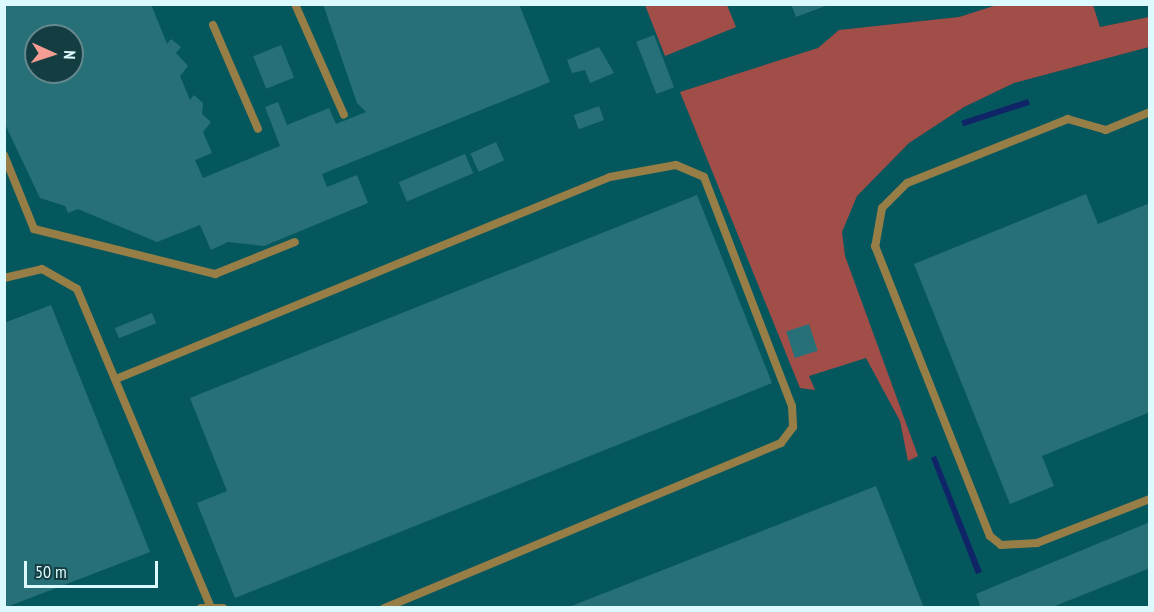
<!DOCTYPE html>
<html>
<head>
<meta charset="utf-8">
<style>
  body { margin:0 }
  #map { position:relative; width:1154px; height:612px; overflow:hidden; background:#074a50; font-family:"PT Sans Narrow",sans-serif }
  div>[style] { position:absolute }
  .built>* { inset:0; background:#05575e }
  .green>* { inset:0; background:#a24e48 }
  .water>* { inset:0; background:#102567; transform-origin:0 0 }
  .building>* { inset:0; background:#287078; transform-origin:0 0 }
  .lane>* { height:8px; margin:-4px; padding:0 4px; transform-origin:4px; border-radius:4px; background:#977e46 }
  span { translate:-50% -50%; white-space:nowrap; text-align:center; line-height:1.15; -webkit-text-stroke:4.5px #143d42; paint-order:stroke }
  .frame { position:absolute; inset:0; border:6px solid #dcf9fd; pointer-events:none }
  .north { position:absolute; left:24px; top:24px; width:60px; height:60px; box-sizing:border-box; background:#143d42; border:2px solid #64888d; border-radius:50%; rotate:93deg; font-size:16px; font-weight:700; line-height:24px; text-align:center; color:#dcf9fd }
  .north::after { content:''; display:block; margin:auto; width:21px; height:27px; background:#f59c93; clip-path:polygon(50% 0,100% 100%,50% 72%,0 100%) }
  .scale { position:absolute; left:24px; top:561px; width:134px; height:27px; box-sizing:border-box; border:3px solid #dcf9fd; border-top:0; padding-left:8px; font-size:18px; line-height:21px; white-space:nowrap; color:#dcf9fd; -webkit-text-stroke:4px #143d42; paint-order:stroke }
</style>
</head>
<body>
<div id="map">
  <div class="built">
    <div style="clip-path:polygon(evenodd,4px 5px,1000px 5px,959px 17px,839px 30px,819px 48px,680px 92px,857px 196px,909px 143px,964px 107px,1014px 83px,1149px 47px,1149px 607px,5px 607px,4px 5px,36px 36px,72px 36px,72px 72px,36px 72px,36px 36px)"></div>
    <div style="clip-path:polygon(1093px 5px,1149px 5px,1149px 17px,1100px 27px)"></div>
  </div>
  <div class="green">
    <div style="clip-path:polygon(1000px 4px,1093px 5px,1100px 27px,1149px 17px,1149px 47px,1014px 83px,964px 107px,909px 143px,857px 196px,842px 232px,845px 256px,918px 456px,908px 461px,900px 421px,866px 358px,809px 376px,815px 390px,800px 388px,680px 92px,818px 48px,839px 30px,959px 17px)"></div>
    <div style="clip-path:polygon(645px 5px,727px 5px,736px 27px,665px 56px)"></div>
  </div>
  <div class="water">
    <div style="left:1028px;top:99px;width:6px;height:70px;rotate:72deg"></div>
    <div style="clip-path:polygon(936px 456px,982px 572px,976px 574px,931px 458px)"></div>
  </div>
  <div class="building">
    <div style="clip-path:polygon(evenodd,4px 4px,151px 4px,167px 44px,171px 39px,181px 47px,176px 53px,188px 66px,180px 76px,190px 100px,194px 95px,203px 103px,202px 114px,211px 122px,203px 132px,212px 153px,195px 160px,203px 178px,280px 146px,265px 107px,278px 102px,287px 125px,329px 108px,336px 124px,366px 112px,357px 103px,323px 4px,519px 4px,550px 82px,322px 174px,327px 187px,357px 175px,368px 203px,264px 246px,228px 242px,211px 250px,200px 225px,157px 242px,78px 209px,68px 213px,65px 206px,40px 198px,4px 122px,4px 4px,36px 36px,72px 36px,72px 72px,36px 72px,36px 36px)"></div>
    <div style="clip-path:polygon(791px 4px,828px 4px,828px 5px,796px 17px)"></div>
    <div style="left:654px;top:35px;width:56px;height:19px;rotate:69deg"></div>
    <div style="left:281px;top:45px;width:35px;height:30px;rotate:68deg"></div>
    <div style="clip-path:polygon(599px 47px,614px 73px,590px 83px,585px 70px,572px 73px,567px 60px)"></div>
    <div style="left:599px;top:106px;width:15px;height:27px;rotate:70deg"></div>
    <div style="left:496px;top:142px;width:20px;height:28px;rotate:66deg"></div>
    <div style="left:465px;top:154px;width:21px;height:72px;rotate:67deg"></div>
    <div style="clip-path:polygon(1086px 194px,1098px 224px,1150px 203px,1150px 412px,1042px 456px,1054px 486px,1010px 504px,914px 264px)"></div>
    <div style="clip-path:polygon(697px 195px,772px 383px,235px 598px,197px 503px,227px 491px,190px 398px)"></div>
    <div style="clip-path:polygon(51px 305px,150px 552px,4px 608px,4px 323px)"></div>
    <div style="left:152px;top:313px;width:11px;height:40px;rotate:68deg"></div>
    <div style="left:809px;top:324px;width:28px;height:24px;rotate:72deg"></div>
    <div style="clip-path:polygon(876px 486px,924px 608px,569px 608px,569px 607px)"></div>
    <div style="clip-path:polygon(1150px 522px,1150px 568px,1055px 606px,981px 608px,976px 594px)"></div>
  </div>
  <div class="lane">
    <div style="left:295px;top:4px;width:121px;rotate:66.2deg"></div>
    <div style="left:213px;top:25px;width:113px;rotate:66.6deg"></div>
    <div style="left:1150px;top:112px;width:48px;rotate:157.8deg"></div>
    <div style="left:1106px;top:130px;width:40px;rotate:-164deg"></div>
    <div style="left:1068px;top:119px;width:173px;rotate:158.3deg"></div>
    <div style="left:907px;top:183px;width:35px;rotate:135deg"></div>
    <div style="left:882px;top:208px;width:39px;rotate:100deg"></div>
    <div style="left:875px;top:246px;width:312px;rotate:68.4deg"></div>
    <div style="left:990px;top:536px;width:14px;rotate:39deg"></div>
    <div style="left:1001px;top:545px;width:36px;rotate:-3deg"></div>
    <div style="left:1037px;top:543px;width:121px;rotate:-21.3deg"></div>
    <div style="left:4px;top:155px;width:80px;rotate:67.9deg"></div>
    <div style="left:34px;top:229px;width:187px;rotate:14deg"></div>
    <div style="left:215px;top:274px;width:86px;rotate:-21.8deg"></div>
    <div style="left:4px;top:278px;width:39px;rotate:-13deg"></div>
    <div style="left:42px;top:269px;width:40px;rotate:29.7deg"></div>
    <div style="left:77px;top:289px;width:344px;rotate:67.2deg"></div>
    <div style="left:116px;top:379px;width:534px;rotate:-22.24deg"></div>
    <div style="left:610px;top:177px;width:67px;rotate:-10.3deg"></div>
    <div style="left:676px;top:165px;width:30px;rotate:23deg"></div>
    <div style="left:704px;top:177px;width:245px;rotate:69deg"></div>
    <div style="left:792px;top:406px;width:21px;rotate:87deg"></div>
    <div style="left:793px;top:427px;width:20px;rotate:127deg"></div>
    <div style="left:781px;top:443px;width:430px;rotate:157.4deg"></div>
    <div style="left:201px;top:608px;width:22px"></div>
  </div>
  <div class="frame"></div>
  <div class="north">N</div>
  <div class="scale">50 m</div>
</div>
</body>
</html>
